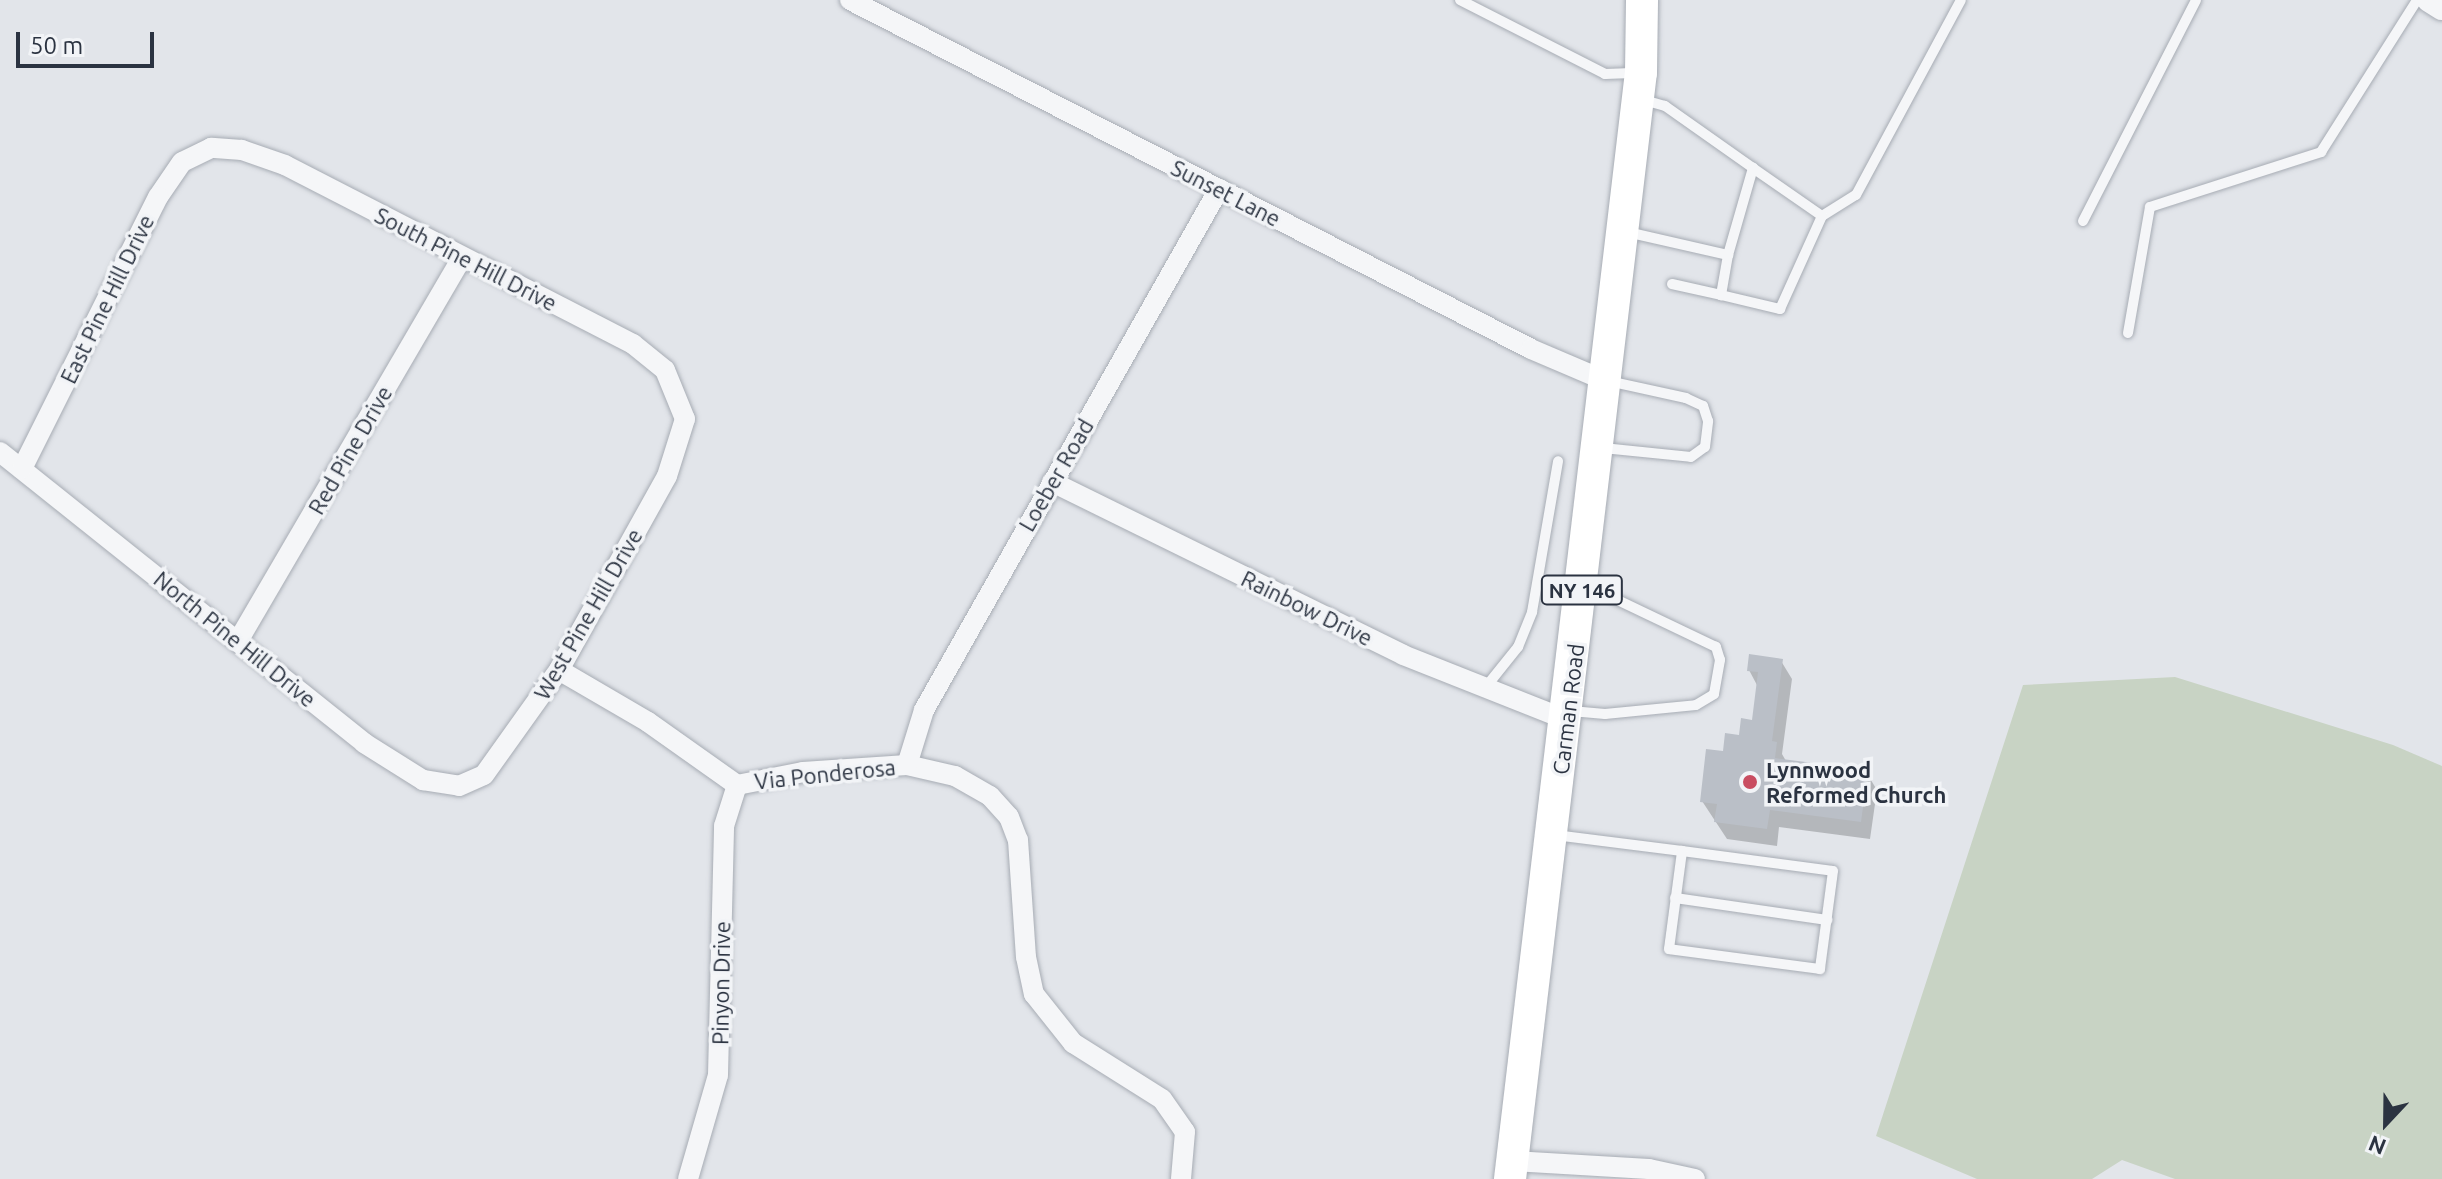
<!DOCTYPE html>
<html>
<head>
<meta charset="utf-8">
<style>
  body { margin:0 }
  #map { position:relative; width:2442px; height:1179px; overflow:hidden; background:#e2e5ea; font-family:Ubuntu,sans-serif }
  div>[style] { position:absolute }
  .green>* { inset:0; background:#c8d3c4 }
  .shadow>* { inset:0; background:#0003 }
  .building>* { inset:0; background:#babfc7 }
  .roads { filter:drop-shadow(0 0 2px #a7acb4) drop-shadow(0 0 2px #a7acb4) }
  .service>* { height:10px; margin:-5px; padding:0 5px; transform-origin:5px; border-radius:5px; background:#f5f6f8 }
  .minor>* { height:20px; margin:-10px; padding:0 10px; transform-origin:10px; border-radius:10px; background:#f5f6f8 }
  .tertiary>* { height:24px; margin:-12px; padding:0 12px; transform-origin:12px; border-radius:12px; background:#f5f6f8 }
  .primary>* { height:32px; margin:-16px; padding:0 16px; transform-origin:16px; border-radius:16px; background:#fff }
  .dots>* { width:22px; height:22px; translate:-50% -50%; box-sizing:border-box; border:4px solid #f2f4f7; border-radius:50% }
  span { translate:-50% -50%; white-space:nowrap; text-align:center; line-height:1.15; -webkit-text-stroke:7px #f2f4f7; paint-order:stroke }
  .shield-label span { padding:2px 6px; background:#f2f4f7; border:2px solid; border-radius:6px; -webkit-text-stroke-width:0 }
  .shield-label { font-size:20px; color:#2b3341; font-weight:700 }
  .street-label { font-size:22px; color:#2b3341 }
  .poi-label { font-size:22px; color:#2b3341; font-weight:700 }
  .left { translate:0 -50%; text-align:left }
  .north { position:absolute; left:2346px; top:1083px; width:80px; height:80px; -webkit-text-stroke:6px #f2f4f7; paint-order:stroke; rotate:202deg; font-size:22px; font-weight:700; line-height:32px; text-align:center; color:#2b3341 }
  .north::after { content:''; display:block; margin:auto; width:28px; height:36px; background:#2b3341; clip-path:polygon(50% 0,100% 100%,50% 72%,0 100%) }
  .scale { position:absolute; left:16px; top:32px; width:138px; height:36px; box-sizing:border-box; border:4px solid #2b3341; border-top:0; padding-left:10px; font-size:24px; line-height:28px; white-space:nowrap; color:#2b3341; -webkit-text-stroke:6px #f2f4f7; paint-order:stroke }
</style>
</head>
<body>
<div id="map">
  <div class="green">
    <div style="clip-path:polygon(2175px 677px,2393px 745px,2442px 766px,2442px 1179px,2175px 1179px,2122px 1160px,2092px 1179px,1977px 1179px,1876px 1136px,2023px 685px)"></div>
  </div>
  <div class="shadow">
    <div style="clip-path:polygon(1781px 661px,1792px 679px,1782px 754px,1786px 761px,1866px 772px,1877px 790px,1870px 839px,1779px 827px,1777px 846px,1727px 839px,1702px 801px,1725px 754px,1753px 722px,1758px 687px,1749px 670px)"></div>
  </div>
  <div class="building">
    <div style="clip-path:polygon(1749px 654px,1783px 659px,1772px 741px,1777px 742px,1775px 758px,1868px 770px,1861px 822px,1770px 810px,1767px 829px,1714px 822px,1717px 804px,1700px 802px,1706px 749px,1723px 751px,1725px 733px,1739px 735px,1741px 718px,1752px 720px,1758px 672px,1747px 671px)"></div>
  </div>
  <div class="roads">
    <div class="service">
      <div style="left:1460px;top:0;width:163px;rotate:27deg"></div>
      <div style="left:1605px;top:74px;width:34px;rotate:-2deg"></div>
      <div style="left:1822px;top:216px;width:40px;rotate:-32deg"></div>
      <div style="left:1856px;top:195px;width:221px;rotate:-61.7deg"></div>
      <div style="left:2083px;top:221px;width:248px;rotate:-62.9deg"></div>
      <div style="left:1627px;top:232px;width:104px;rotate:12.8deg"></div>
      <div style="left:1728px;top:255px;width:91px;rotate:-74deg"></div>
      <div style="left:1753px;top:168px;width:108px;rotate:-144.8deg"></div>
      <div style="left:1665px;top:106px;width:22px;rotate:-164deg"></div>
      <div style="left:1728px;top:255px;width:41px;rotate:99.9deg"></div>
      <div style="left:1721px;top:295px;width:61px;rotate:13.3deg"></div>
      <div style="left:1780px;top:309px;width:102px;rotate:-65.7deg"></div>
      <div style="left:1822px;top:216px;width:84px;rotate:-145.2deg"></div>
      <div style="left:1672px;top:284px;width:50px;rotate:12.7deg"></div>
      <div style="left:2128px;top:333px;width:128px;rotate:-80.1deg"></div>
      <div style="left:2150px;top:207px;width:180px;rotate:-17.8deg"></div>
      <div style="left:2321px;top:152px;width:180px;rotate:-57.7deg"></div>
      <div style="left:1603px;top:448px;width:88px;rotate:5.8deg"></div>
      <div style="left:1691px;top:457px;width:17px;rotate:-36deg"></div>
      <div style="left:1705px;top:447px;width:26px;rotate:-83deg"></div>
      <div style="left:1708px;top:421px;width:16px;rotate:-108deg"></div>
      <div style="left:1703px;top:406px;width:19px;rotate:-155deg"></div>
      <div style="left:1686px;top:398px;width:80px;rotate:-167.7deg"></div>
      <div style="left:1485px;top:688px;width:53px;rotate:-51.2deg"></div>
      <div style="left:1518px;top:647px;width:38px;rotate:-68deg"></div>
      <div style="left:1532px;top:612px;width:153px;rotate:-80.2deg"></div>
      <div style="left:1571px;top:711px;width:34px;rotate:5deg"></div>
      <div style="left:1605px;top:714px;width:91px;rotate:-5.6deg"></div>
      <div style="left:1696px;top:705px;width:21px;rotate:-31deg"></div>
      <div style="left:1714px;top:694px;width:35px;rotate:-80deg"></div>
      <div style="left:1720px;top:660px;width:14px;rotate:-107deg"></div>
      <div style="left:1716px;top:647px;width:123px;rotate:-154.5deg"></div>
      <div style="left:1605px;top:594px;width:21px;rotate:-169deg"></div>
      <div style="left:1555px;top:835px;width:128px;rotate:7.2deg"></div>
      <div style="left:1682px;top:851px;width:152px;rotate:7.5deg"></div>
      <div style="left:1833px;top:871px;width:99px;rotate:97.6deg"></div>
      <div style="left:1820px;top:969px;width:152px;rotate:-172.5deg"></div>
      <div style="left:1669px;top:949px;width:99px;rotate:-82.4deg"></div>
      <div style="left:1675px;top:898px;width:154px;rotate:8.2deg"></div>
    </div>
    <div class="minor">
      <div style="left:850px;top:0;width:765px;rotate:27.13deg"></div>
      <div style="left:1531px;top:349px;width:82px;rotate:23.1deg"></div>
      <div style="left:0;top:452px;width:466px;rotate:38.6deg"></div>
      <div style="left:364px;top:743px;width:70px;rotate:32.1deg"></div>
      <div style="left:423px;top:780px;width:36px;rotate:9deg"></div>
      <div style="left:459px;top:786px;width:27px;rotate:-24deg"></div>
      <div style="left:484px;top:775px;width:129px;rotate:-54.5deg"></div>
      <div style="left:559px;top:670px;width:222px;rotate:-60.9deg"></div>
      <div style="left:667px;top:476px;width:60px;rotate:-72.5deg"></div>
      <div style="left:685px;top:419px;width:53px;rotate:-112.2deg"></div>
      <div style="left:665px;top:370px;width:41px;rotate:-140.9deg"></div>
      <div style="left:633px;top:344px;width:391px;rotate:-152.8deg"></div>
      <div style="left:285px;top:165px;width:46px;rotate:-160.8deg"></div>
      <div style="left:242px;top:150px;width:31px;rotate:-176deg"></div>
      <div style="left:211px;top:148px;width:32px;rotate:154deg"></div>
      <div style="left:182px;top:162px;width:42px;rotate:124.4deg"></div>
      <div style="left:158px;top:197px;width:304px;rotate:116.6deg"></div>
      <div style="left:1052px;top:482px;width:391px;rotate:26.2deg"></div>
      <div style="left:1403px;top:655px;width:176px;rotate:21.6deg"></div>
      <div style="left:238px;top:641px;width:444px;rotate:-59.7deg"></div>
      <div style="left:559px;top:670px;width:103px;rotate:30.3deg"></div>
      <div style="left:648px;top:722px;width:109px;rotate:35.3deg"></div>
      <div style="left:737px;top:785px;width:67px;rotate:-11.1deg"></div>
      <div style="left:803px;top:772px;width:104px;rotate:-3.9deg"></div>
      <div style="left:907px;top:765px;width:49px;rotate:12.9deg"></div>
      <div style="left:955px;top:776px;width:40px;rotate:29.7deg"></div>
      <div style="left:990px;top:796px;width:28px;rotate:48deg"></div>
      <div style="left:1009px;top:817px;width:25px;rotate:69deg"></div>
      <div style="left:1018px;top:840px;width:117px;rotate:86.1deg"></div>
      <div style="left:1026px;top:957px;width:38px;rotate:78deg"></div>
      <div style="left:1034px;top:994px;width:63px;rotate:51.5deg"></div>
      <div style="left:1073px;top:1043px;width:105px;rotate:32.2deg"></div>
      <div style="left:1162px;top:1099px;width:40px;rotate:55.1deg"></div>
      <div style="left:1185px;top:1132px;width:47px;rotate:94.9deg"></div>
      <div style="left:907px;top:765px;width:58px;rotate:-72.8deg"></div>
      <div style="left:924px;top:710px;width:599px;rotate:-60.48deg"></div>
      <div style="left:1513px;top:1161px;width:136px;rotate:3.4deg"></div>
      <div style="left:1649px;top:1169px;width:47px;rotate:12.3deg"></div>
      <div style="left:688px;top:1179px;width:108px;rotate:-73.9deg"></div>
      <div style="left:718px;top:1075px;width:249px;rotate:-88.6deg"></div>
      <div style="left:724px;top:826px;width:43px;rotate:-72.4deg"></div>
    </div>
    <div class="tertiary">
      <div style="left:2429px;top:0;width:15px;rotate:32deg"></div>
    </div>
    <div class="primary">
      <div style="left:1510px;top:1179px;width:1114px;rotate:-83.25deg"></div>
      <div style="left:1641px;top:73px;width:73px;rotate:-89.2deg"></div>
    </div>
  </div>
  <div class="dots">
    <div style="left:1750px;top:782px;background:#c94d61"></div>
  </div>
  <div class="shield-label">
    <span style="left:1582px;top:590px">NY 146</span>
  </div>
  <div class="street-label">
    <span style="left:1226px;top:193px;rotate:27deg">Sunset Lane</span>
    <span style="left:466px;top:259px;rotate:27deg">South Pine Hill Drive</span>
    <span style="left:107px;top:299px;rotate:-64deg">East Pine Hill Drive</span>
    <span style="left:350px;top:450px;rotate:-60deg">Red Pine Drive</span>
    <span style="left:1056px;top:475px;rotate:-60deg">Loeber Road</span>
    <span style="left:1307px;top:608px;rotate:26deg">Rainbow Drive</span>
    <span style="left:588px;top:614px;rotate:-60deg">West Pine Hill Drive</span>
    <span style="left:235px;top:639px;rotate:39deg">North Pine Hill Drive</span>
    <span style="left:1568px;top:709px;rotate:-83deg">Carman Road</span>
    <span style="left:825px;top:774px;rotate:-6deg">Via Ponderosa</span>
    <span style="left:721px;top:983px;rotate:-89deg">Pinyon Drive</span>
  </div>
  <div class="poi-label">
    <span class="left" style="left:1766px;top:782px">Lynnwood<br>Reformed Church</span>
  </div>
  <div class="north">N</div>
  <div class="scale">50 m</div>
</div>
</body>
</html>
